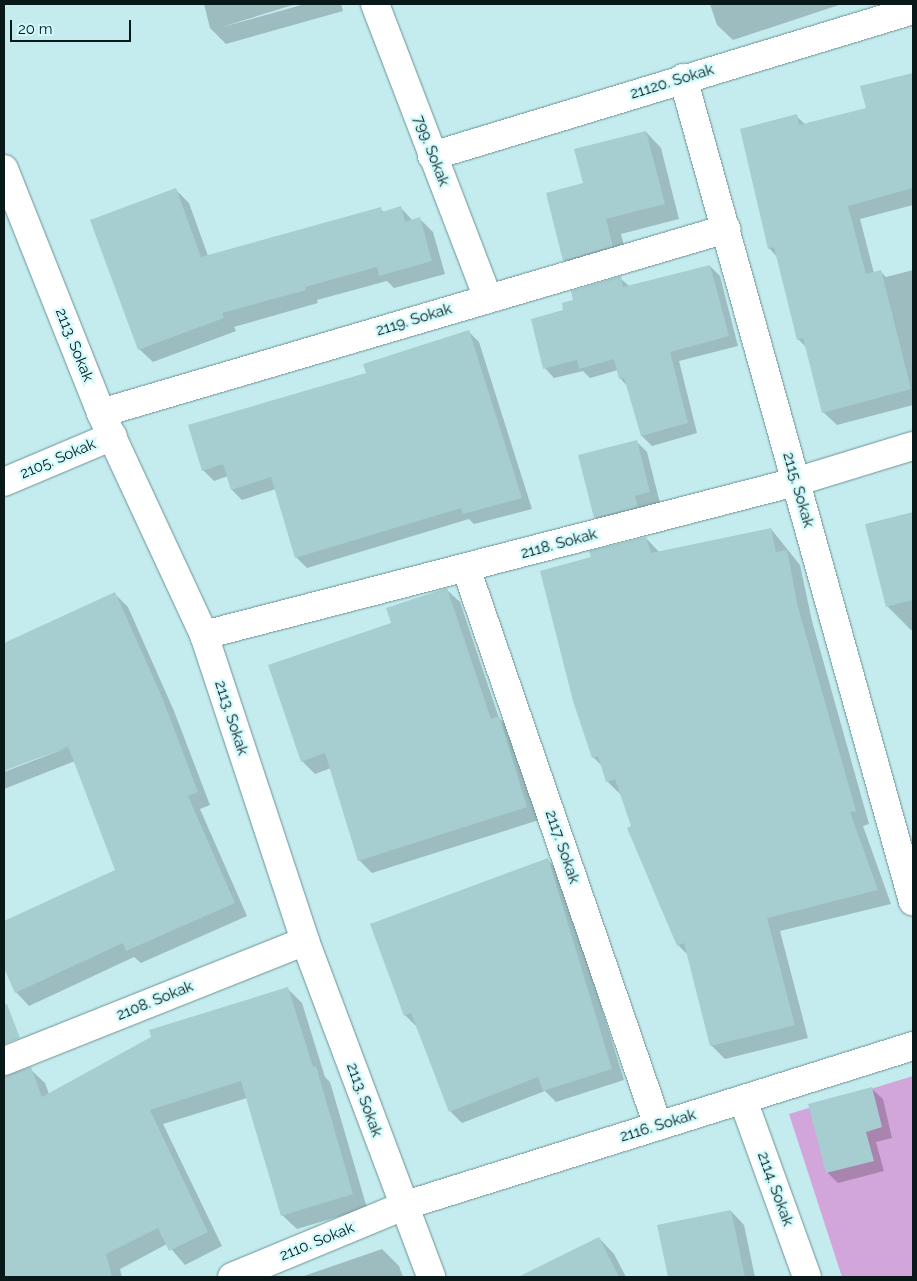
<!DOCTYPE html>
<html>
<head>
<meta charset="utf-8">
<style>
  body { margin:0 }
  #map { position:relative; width:917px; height:1281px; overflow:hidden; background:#c4ecef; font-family:Raleway,sans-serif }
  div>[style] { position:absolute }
  .green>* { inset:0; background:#d3a6db }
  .shadow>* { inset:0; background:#0003 }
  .building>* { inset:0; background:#a6cdd0 }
  .roads { filter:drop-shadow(0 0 1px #6d9294) drop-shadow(0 0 1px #6d9294) }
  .street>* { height:28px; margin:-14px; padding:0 14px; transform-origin:14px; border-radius:14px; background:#fff }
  span { translate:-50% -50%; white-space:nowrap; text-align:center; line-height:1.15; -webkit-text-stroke:4.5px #d1fafc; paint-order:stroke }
  .street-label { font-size:15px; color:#091819 }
  .frame { position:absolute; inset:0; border:5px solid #091819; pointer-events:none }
  .scale { position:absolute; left:10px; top:20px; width:121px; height:22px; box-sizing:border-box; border:2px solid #091819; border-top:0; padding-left:6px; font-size:15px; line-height:18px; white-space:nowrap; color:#091819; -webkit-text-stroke:4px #d1fafc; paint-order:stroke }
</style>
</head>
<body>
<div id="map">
  <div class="green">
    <div style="clip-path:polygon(913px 1076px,913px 1277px,842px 1277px,789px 1114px)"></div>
  </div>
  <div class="shadow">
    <div style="clip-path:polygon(204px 4px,296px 4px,219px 28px,305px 4px,341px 4px,343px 11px,226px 44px,210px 28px)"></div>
    <div style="clip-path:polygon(710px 4px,842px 4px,733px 40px,717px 25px)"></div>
    <div style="clip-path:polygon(913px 74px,913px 205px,860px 219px,874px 273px,881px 272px,886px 277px,913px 270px,913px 405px,837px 425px,823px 412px,807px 348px,798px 339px,777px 257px,769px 248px,796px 116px,806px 125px,867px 109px,861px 87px)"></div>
    <div style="clip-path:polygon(646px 132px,661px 148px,679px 219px,621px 234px,628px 261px,580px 275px,564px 260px,585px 184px)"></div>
    <div style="clip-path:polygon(176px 190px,189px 203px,208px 256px,380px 209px,385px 213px,401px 208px,413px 221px,420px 219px,433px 232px,445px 274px,394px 288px,387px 281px,317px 300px,318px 303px,234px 327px,236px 331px,153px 362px,139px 349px)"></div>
    <div style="clip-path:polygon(710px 266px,720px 276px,738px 346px,679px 361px,697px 433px,652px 446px,642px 436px,628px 387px,620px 378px,618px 370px,590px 378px,583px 371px,554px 378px,545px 368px,565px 311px,575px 301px,620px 278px,629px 286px)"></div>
    <div style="clip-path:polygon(468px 331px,479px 342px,532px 509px,474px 524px,469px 519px,307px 568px,296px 557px,276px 489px,242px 500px,232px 490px,228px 476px,214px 481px,203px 470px)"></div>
    <div style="clip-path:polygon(636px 441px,647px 452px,660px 503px,645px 507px,648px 517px,606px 528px,595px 517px)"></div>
    <div style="clip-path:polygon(913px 513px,913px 629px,911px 630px,887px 606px,867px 525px)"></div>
    <div style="clip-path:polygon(771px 529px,800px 565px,812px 621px,869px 824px,863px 826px,891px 904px,780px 931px,808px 1038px,725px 1059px,711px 1045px,688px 955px,678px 945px,621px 795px,607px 781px,602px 766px,593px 757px,592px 558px,646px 538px,659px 552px)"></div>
    <div style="clip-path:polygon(447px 590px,460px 602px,499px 718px,512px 731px,539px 820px,372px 873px,359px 860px,331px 768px,315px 774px,302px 761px,393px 624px)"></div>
    <div style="clip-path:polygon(115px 594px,128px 607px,174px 711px,210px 805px,200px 809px,247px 916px,141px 963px,134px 957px,29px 1006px,16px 992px,4px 965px,4px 923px,116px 870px,75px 761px,4px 789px,4px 772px,74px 745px,4px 770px,4px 644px)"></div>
    <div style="clip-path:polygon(547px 859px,559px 871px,624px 1080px,556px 1102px,545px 1091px,462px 1123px,450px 1111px,417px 1027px,405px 1015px)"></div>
    <div style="clip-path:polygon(288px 989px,302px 1003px,325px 1077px,330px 1082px,367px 1208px,297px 1229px,282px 1215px,247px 1098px,163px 1124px,222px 1246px,185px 1265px,167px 1244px,120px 1269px,122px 1277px,4px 1277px,4px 1077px,30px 1069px,45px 1083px,49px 1094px)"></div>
    <div style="clip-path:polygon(872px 1089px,883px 1099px,892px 1138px,876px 1142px,884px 1171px,838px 1183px,827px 1172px)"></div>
    <div style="clip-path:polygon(731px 1211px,744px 1225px,755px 1277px,669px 1277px,659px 1226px)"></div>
    <div style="clip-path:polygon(599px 1238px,614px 1254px,626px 1277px,521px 1277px)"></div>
    <div style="clip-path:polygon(382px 1249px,399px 1266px,403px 1277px,301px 1277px)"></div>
  </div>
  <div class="building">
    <div style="clip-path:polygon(913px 73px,913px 188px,848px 206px,866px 274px,881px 270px,911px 389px,822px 413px,803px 338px,797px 340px,774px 247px,768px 249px,740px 129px,797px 114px,799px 125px,866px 108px,860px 86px)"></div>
    <div style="clip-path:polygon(646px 131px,665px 204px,606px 219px,613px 246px,563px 261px,546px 193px,583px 183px,574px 149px)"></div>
    <div style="clip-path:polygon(176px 188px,201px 257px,381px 207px,382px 212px,401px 206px,405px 222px,420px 217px,432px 261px,379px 276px,377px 267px,305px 287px,306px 290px,222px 313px,224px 318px,138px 350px,90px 220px)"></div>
    <div style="clip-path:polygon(710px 265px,729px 336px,670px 352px,688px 423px,641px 436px,624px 378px,619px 379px,614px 359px,579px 369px,577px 360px,543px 369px,531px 319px,563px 310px,562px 303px,573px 300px,571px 291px,621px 276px,623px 287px)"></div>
    <div style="clip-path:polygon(469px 330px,522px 498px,463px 514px,461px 508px,295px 558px,271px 477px,231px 490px,223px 464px,202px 471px,188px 425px,366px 373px,363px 364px)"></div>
    <div style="clip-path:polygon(637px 440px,650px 492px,635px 496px,638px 507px,594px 518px,578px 455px)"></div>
    <div style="clip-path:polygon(913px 512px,913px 600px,886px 607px,865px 524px)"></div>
    <div style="clip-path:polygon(771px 528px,776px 552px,787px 550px,798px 607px,856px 811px,850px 812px,878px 890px,767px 918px,795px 1025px,710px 1046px,684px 943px,677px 946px,627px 828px,631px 826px,615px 779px,606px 782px,598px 756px,592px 758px,573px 701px,540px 571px,591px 557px,589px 551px,646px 537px,651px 553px)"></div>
    <div style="clip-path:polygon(447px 588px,491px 719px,499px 716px,527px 807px,358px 861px,325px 753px,301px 762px,268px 665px,391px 623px,386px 608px)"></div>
    <div style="clip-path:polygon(115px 592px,162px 697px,198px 792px,188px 796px,235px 903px,126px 951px,123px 943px,15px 993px,4px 968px,4px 921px,115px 870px,68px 746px,4px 771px,4px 643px)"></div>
    <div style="clip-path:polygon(548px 858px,612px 1069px,543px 1091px,538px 1077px,449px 1112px,411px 1013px,404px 1016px,370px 924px)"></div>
    <div style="clip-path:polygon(288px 987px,313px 1067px,316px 1066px,353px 1194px,281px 1216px,241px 1081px,150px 1110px,208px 1232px,169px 1251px,158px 1228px,106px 1254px,112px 1277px,4px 1277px,4px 1076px,31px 1067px,42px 1097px,151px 1037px,149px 1030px)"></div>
    <div style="clip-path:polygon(7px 1004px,20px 1038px,4px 1044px,4px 1005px)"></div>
    <div style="clip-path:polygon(872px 1087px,882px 1127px,866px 1132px,874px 1161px,826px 1173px,808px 1104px)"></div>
    <div style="clip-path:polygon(731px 1210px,745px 1277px,668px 1277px,657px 1225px)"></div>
    <div style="clip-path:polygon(599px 1237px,619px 1277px,518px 1277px)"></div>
  </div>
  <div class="roads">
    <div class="street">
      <div style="left:375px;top:4px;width:315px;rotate:69deg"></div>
      <div style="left:683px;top:78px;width:855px;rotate:74.4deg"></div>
      <div style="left:432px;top:156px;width:503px;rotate:-16.88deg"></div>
      <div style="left:4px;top:169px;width:263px;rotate:68.3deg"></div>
      <div style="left:101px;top:413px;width:245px;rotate:65.1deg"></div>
      <div style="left:204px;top:635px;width:322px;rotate:71.7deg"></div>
      <div style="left:305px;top:941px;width:359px;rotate:69.4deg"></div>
      <div style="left:101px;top:413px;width:652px;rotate:-16.4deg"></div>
      <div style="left:4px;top:482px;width:118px;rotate:-22.9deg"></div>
      <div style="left:466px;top:568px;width:590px;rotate:71.01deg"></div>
      <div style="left:204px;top:635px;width:610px;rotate:-14.51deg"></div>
      <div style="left:795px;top:482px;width:123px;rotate:-17deg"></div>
      <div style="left:4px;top:1061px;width:324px;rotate:-21.7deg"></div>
      <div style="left:743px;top:1100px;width:188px;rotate:70.1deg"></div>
      <div style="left:232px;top:1277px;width:185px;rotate:-22.5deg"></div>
      <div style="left:403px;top:1206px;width:535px;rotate:-17.42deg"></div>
    </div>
  </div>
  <div class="street-label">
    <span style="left:672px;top:82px;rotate:-17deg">21120. Sokak</span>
    <span style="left:431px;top:151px;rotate:69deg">799. Sokak</span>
    <span style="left:414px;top:320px;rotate:-17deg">2119. Sokak</span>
    <span style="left:74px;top:345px;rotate:68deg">2113. Sokak</span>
    <span style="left:58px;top:459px;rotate:-23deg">2105. Sokak</span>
    <span style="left:798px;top:490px;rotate:74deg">2115. Sokak</span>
    <span style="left:559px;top:544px;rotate:-15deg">2118. Sokak</span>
    <span style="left:231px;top:718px;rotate:72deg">2113. Sokak</span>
    <span style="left:562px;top:847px;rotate:71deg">2117. Sokak</span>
    <span style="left:155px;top:1001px;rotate:-22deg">2108. Sokak</span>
    <span style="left:364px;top:1100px;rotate:70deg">2113. Sokak</span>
    <span style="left:658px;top:1126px;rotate:-17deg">2116. Sokak</span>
    <span style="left:775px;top:1189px;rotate:70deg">2114. Sokak</span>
    <span style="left:317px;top:1242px;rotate:-22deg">2110. Sokak</span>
  </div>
  <div class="frame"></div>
  <div class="scale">20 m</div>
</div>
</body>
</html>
